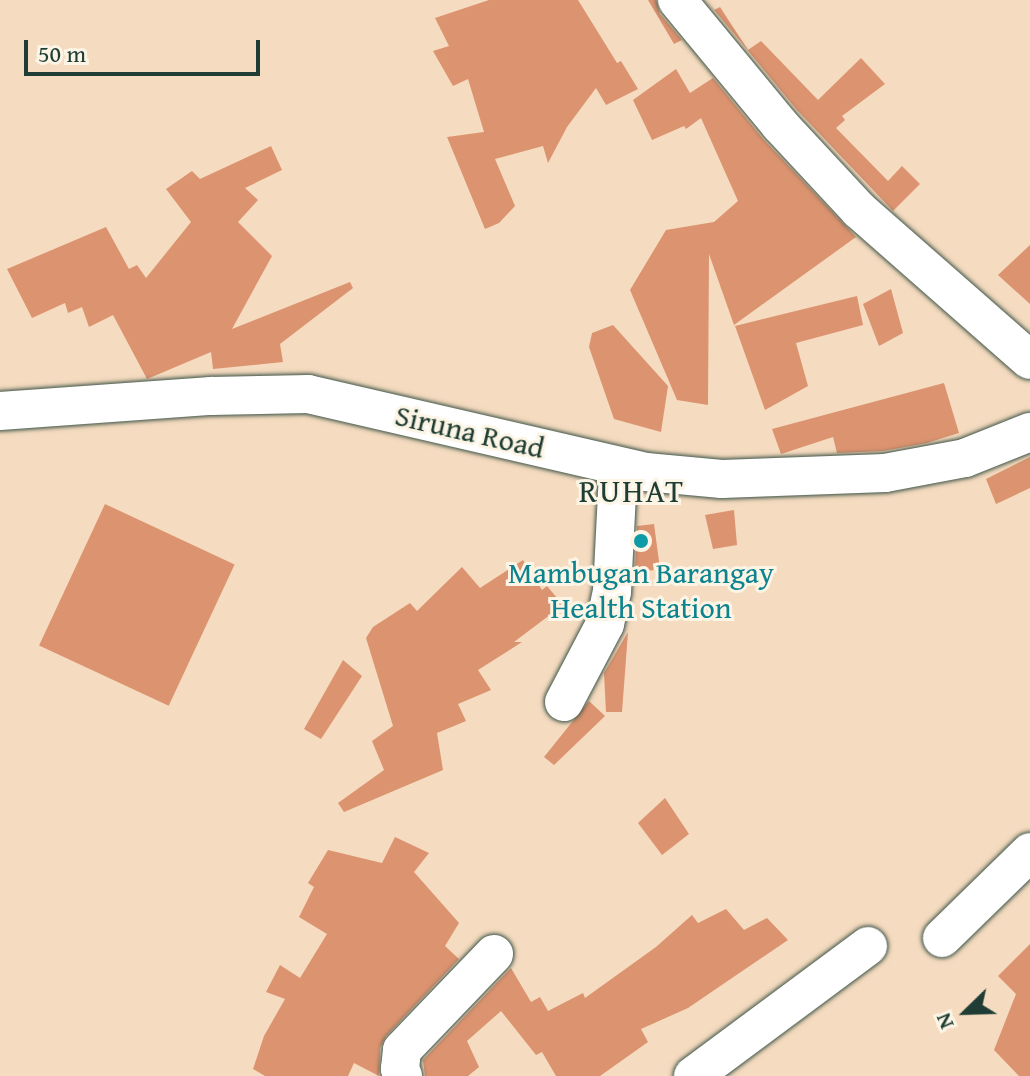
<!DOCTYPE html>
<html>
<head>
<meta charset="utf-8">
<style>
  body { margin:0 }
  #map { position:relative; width:1030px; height:1076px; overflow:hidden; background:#f5dbbf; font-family:"Gentium Book Plus",serif }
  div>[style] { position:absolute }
  .building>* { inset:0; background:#dc9370; transform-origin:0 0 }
  .roads { filter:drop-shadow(0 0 2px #3f5549) drop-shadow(0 0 2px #3f5549) }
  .minor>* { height:38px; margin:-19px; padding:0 19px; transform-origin:19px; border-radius:19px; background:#fff }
  .dots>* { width:22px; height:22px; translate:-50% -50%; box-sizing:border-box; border:4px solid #fcf5e5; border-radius:50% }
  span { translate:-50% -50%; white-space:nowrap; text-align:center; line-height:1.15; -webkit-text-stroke:6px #fcf5e5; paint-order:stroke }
  .street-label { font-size:30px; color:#1f3d34 }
  .culture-label { font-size:30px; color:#0d838f }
  .neighbourhood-label { font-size:32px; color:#1f3d34; letter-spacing:2px }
  .north { position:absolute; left:926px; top:972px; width:80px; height:80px; -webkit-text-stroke:6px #fcf5e5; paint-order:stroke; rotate:247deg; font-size:22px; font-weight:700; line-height:32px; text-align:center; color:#1f3d34 }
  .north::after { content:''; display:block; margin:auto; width:28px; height:36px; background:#1f3d34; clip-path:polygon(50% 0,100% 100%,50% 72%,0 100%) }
  .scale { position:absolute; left:24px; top:40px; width:236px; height:36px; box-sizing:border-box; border:4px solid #1f3d34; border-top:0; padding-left:10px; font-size:24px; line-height:28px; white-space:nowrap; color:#1f3d34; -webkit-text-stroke:6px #fcf5e5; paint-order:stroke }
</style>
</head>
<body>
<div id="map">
  <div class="building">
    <div style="clip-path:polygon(489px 0,578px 0,617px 63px,621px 61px,638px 89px,606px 105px,596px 88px,567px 127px,548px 163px,543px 146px,495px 159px,515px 206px,499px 223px,485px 229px,447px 137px,484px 132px,468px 79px,453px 86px,433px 51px,449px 46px,435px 18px)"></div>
    <div style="clip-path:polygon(648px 0,656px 0,660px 14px,682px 40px,674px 44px)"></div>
    <div style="clip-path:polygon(706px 0,714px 10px,720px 7px,748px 50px,761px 41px,818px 100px,861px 58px,885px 84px,842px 116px,845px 120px,836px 128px,888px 181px,902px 166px,920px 184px,893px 211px,797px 110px)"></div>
    <div style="clip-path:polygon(676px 69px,690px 93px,713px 78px,764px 140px,856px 237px,734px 325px,709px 254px,708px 405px,677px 400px,630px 290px,666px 230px,714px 222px,738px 201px,701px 118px,686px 129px,684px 126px,652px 140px,633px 100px)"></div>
    <div style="clip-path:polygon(271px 146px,282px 170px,245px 188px,258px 200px,238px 222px,272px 256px,232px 329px,350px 282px,353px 288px,280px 344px,283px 362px,213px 369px,211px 352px,147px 379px,113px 315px,89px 327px,82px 307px,68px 313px,65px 303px,32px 318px,7px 269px,106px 227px,129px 269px,137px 265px,146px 278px,191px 222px,166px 189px,192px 171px,200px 179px)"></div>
    <div style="clip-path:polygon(1030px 245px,1030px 304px,998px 275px)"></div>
    <div style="clip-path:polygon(891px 289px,903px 333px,879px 346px,863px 304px)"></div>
    <div style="clip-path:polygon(857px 296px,863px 325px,796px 343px,808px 386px,765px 410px,735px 326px)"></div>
    <div style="clip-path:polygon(613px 325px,668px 386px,661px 432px,614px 419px,589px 347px,592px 333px)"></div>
    <div style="clip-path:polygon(944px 383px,959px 433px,927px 443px,883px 451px,837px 453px,833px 437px,781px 454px,772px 429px)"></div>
    <div style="clip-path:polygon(1030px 457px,1030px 488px,996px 504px,986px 479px)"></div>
    <div style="left:105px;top:504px;width:143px;height:156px;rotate:25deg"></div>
    <div style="clip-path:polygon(734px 510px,737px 545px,713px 549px,705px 515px)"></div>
    <div style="clip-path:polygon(654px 524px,660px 569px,635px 573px,637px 526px)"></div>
    <div style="clip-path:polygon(523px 560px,542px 590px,547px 586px,563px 605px,514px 642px,522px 642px,478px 670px,491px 690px,458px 704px,466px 721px,437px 733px,443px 770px,344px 812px,338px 803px,384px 770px,372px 741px,393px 726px,366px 638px,373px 627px,410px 603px,417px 611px,462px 567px,480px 588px)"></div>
    <div style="clip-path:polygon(628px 632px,622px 712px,606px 712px,604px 673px)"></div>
    <div style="clip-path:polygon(343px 660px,362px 676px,321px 739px,304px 729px)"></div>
    <div style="clip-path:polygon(589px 701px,605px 716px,554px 765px,544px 757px)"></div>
    <div style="clip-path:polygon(665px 798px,689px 834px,662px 855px,638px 823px)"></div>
    <div style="clip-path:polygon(395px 837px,429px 853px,414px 872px,459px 923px,445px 946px,459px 959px,386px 1036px,380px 1048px,379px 1076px,354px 1063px,348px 1076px,265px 1076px,253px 1069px,264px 1036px,285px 999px,266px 992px,280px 965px,300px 978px,327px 934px,299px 917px,314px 887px,308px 883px,328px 850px,382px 863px)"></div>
    <div style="clip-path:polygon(726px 909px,744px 930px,767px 918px,788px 940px,688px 1008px,641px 1029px,648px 1042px,600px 1076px,556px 1076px,542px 1052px,536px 1055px,501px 1011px,467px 1041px,479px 1067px,468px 1076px,425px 1076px,423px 1060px,511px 968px,531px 1002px,540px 997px,548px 1011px,583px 993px,585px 998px,656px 947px,692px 915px,698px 923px)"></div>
    <div style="clip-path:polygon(1030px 944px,1030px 1076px,1019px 1076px,994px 1050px,1016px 994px,998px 976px)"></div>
  </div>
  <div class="roads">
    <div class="minor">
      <div style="left:677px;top:0;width:162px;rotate:50.5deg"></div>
      <div style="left:780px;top:125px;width:116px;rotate:47.1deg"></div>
      <div style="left:859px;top:210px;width:227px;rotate:41.3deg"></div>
      <div style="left:0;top:411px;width:212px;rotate:-4.1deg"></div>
      <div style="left:211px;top:396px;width:97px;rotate:-1.2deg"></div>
      <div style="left:308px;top:394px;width:347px;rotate:13deg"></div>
      <div style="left:646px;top:472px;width:76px;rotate:5.3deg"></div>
      <div style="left:722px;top:479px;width:163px;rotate:-2.1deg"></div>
      <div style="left:885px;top:473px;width:81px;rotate:-10.6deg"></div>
      <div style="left:965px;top:458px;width:70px;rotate:-21.8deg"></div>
      <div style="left:564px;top:702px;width:88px;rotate:-62.3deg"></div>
      <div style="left:605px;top:624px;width:33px;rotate:-78deg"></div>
      <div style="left:612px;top:592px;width:117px;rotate:-87.1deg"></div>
      <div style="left:942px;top:938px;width:123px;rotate:-44.3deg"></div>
      <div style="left:403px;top:1076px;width:8px;rotate:-113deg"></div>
      <div style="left:400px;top:1069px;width:19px;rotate:-84deg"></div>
      <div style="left:402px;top:1050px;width:133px;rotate:-46.2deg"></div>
      <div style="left:693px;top:1076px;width:218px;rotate:-36.6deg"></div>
    </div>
  </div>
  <div class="dots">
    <div style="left:641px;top:541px;background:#0f9aa8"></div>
  </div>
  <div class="street-label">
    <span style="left:470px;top:431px;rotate:13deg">Siruna Road</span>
  </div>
  <div class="culture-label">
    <span style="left:641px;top:589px">Mambugan Barangay<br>Health Station</span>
  </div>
  <div class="neighbourhood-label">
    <span style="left:632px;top:491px">RUHAT</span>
  </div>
  <div class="north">N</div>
  <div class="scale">50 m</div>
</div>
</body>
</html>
